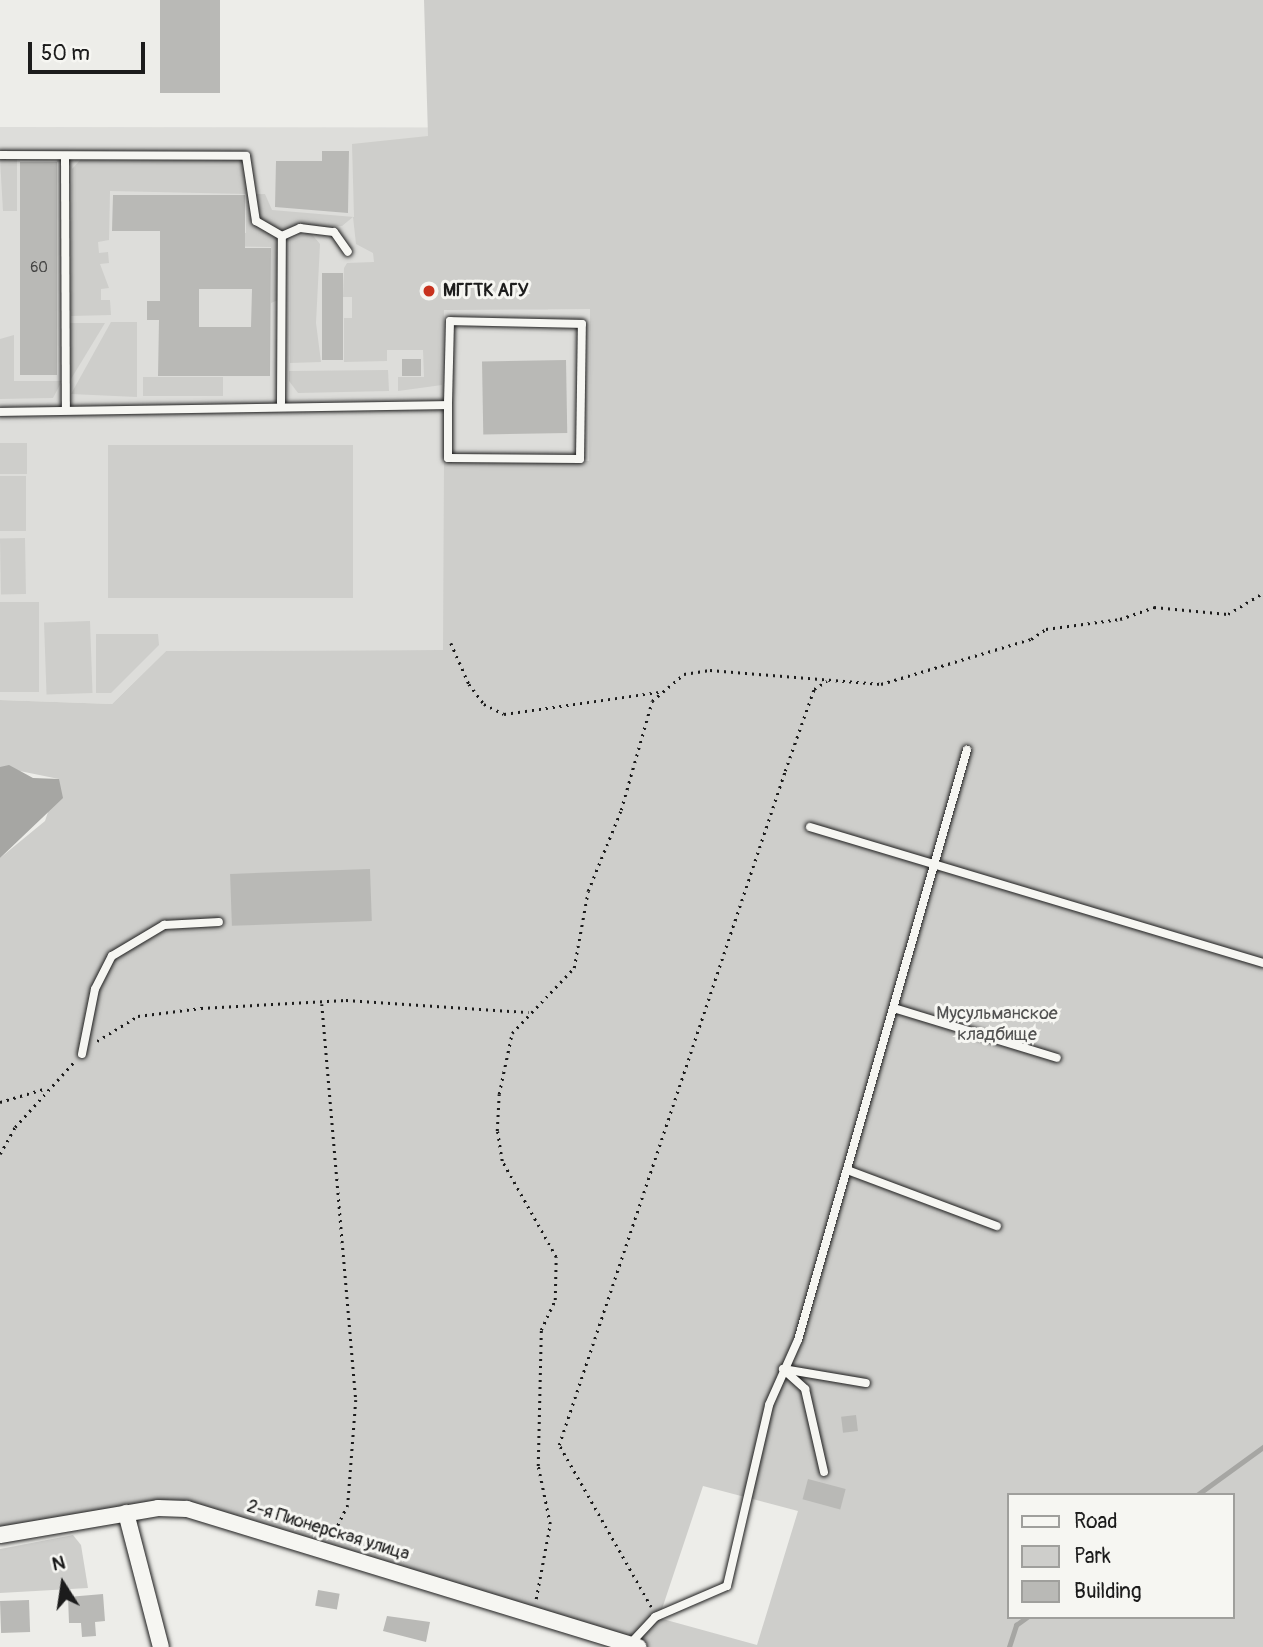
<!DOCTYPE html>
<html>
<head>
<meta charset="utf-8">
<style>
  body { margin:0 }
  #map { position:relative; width:1263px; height:1647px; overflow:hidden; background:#edede9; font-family:Pangolin,sans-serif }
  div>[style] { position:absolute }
  .built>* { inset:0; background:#ddddda }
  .green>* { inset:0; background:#cececb; transform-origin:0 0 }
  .water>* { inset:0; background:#a6a6a3 }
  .stream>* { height:4.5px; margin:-2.25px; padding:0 2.25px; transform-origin:2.25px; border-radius:2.25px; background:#a6a6a3 }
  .building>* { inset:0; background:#b9b9b6; transform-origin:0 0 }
  .path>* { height:2.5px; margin-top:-1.25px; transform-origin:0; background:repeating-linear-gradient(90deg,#1c1c1c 0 2px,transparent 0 7px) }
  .roads { filter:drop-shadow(0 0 2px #1c1c1c) drop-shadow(0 0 2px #1c1c1c) }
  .service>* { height:8px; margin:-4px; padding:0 4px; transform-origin:4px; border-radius:4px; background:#f6f6f2 }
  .minor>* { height:16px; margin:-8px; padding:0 8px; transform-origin:8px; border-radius:8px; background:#f6f6f2 }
  .dots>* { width:19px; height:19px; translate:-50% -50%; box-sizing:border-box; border:4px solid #f6f6f2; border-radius:50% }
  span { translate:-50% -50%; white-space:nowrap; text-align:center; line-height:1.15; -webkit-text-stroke:6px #f6f6f2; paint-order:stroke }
  .number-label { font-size:14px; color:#434342 }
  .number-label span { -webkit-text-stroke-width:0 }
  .poi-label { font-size:18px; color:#1c1c1c; font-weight:700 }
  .left { translate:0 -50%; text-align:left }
  .park-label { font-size:18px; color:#515151 }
  .street-label { font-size:18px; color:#1c1c1c }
  .legend { position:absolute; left:1007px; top:1493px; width:228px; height:126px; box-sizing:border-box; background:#f6f6f2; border:2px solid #9f9f9c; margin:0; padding:9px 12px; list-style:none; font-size:21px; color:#1c1c1c }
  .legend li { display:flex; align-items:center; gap:14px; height:35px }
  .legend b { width:35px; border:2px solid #9f9f9c }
  .north { position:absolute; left:28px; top:1549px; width:70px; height:70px; -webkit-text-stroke:5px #f6f6f2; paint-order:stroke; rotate:348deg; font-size:19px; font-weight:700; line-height:28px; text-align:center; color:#1c1c1c }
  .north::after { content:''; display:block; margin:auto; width:24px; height:32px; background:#1c1c1c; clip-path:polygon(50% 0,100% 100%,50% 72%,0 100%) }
  .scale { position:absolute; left:28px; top:42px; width:117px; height:32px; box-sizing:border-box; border:4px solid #1c1c1c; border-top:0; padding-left:9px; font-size:21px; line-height:24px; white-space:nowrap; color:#1c1c1c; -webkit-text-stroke:5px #f6f6f2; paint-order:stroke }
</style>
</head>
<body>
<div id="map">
  <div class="built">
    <div style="clip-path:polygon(0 127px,854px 128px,443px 650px,166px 651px,112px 704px,0 700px)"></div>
  </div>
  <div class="green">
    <div style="clip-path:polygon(evenodd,424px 0,1263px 0,1263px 1647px,638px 1647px,187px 1509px,0 1535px,0 858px,45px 821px,59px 779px,0 767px,0 700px,112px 704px,166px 651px,443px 650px,444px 461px,589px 461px,590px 309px,444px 310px,442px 385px,398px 391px,398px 377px,424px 377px,423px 350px,387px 350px,387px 361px,344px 362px,344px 318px,352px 318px,352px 297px,343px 297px,344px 268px,347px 263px,374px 262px,373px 253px,356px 244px,353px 217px,342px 226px,272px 232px,279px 237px,278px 300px,271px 303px,271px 247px,189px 246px,189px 233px,246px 233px,246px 194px,110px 191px,109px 240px,98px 242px,99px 253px,108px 252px,109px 263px,100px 264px,109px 288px,101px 289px,101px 300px,110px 300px,111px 315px,71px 316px,72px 169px,82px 158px,245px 157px,251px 194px,265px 194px,272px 210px,354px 217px,352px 144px,428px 136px,424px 0,703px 1486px,798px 1511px,757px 1645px,659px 1618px,703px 1486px,424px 0,1009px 1495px,1233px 1495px,1233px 1617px,1009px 1617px,1009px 1495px)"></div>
    <div style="clip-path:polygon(17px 158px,17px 211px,3px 211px,0 159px)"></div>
    <div style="clip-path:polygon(310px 232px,320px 244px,316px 323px,321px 362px,290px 363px,290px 240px)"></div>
    <div style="clip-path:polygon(111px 322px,137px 322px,137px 397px,71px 394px)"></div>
    <div style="clip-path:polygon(70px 323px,105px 323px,71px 379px)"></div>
    <div style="clip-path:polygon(14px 335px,14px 381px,62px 381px,53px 398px,0 399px,0 339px)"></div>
    <div style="clip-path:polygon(388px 370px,389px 391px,298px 393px,289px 381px,289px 371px)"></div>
    <div style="left:143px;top:377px;width:80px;height:19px"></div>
    <div style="left:27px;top:443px;width:31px;height:27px;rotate:90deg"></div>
    <div style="left:353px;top:445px;width:153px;height:245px;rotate:90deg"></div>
    <div style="left:0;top:476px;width:26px;height:55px"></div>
    <div style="left:25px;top:538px;width:56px;height:25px;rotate:89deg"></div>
    <div style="left:39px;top:602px;width:90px;height:39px;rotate:90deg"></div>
    <div style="left:90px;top:621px;width:72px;height:46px;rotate:88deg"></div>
    <div style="clip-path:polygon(96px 634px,158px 634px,159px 645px,111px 693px,96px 693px)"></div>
    <div style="clip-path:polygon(73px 1535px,81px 1545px,88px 1588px,0 1593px,0 1549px)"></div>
  </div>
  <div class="water">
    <div style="clip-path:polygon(9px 765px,33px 778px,59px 779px,63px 798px,0 858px,0 767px)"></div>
  </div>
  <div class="stream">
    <div style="left:1197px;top:1495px;width:82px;rotate:-36deg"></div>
    <div style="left:1009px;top:1647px;width:23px;rotate:-72deg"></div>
    <div style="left:1016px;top:1625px;width:14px;rotate:-36deg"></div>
  </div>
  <div class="building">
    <div style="left:160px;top:0;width:60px;height:93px"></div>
    <div style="clip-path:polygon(322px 151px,349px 151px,348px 213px,275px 207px,276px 161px,322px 161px)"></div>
    <div style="left:20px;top:162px;width:37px;height:213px"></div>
    <div style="clip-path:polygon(evenodd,113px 195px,245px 195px,245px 248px,271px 248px,270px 376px,158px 376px,159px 320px,147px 320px,147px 301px,160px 301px,160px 231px,112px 231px,113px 195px,199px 289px,252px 289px,251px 327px,199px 327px,199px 289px)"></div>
    <div style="left:322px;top:273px;width:21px;height:87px"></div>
    <div style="left:402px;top:359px;width:19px;height:17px"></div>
    <div style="left:566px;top:360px;width:73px;height:84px;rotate:89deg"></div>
    <div style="left:370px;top:869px;width:52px;height:140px;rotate:88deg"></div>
    <div style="left:856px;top:1415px;width:16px;height:15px;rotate:83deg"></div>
    <div style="left:808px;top:1479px;width:39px;height:21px;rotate:15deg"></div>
    <div style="left:318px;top:1590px;width:22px;height:16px;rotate:10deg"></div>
    <div style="clip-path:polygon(103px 1594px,105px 1621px,95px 1622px,96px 1636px,82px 1637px,81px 1623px,69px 1623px,68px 1597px)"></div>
    <div style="left:29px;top:1600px;width:32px;height:29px;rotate:88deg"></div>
    <div style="clip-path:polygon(387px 1616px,430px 1622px,426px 1642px,383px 1631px)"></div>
  </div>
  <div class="path">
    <div style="left:451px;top:643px;width:45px;rotate:66.3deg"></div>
    <div style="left:469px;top:684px;width:25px;rotate:53deg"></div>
    <div style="left:484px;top:704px;width:22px;rotate:27deg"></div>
    <div style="left:504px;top:714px;width:157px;rotate:-8.1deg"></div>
    <div style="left:322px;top:1004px;width:397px;rotate:85.1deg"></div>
    <div style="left:356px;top:1400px;width:105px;rotate:94.4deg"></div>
    <div style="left:348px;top:1505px;width:37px;rotate:116deg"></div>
    <div style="left:97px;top:1041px;width:48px;rotate:-31.4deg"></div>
    <div style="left:138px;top:1016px;width:64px;rotate:-7.2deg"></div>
    <div style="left:201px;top:1008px;width:145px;rotate:-3.2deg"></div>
    <div style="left:346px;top:1000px;width:183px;rotate:3.8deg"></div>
    <div style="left:0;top:1102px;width:49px;rotate:-16.6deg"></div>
    <div style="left:0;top:1154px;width:31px;rotate:-61deg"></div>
    <div style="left:15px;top:1127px;width:88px;rotate:-47.8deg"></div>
    <div style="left:536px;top:1599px;width:76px;rotate:-79.4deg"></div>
    <div style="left:550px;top:1524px;width:59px;rotate:-101.7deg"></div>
    <div style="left:538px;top:1466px;width:136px;rotate:-88.7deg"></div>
    <div style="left:541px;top:1330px;width:33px;rotate:-65deg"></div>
    <div style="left:555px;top:1300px;width:43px;rotate:-88.7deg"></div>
    <div style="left:556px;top:1257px;width:110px;rotate:-119.4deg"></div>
    <div style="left:502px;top:1161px;width:30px;rotate:-99deg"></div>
    <div style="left:497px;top:1131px;width:37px;rotate:-87deg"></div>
    <div style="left:499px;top:1094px;width:62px;rotate:-78deg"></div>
    <div style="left:512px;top:1033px;width:90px;rotate:-46.4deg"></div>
    <div style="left:574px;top:968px;width:78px;rotate:-79.7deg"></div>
    <div style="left:588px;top:891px;width:87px;rotate:-67.8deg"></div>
    <div style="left:621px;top:810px;width:113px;rotate:-74.1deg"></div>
    <div style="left:652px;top:701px;width:42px;rotate:-40.2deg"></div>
    <div style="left:684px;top:674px;width:26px;rotate:-9deg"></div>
    <div style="left:710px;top:670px;width:172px;rotate:4.7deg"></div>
    <div style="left:881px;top:684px;width:157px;rotate:-16.7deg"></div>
    <div style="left:1031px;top:639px;width:18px;rotate:-34deg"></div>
    <div style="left:1046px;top:629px;width:75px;rotate:-7.7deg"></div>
    <div style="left:1120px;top:619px;width:36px;rotate:-19deg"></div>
    <div style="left:1154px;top:607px;width:74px;rotate:5.4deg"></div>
    <div style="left:1228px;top:614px;width:41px;rotate:-31deg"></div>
    <div style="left:651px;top:1607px;width:186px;rotate:-119.6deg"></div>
    <div style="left:559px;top:1445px;width:711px;rotate:-71.46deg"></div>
    <div style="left:785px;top:771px;width:87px;rotate:-70.5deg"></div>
    <div style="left:814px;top:689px;width:15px;rotate:-32deg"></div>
  </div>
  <div class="roads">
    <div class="service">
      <div style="left:0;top:155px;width:246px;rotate:0.2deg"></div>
      <div style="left:246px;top:156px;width:66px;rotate:81.3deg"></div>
      <div style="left:256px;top:221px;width:30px;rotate:30deg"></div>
      <div style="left:65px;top:156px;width:254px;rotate:89.8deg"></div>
      <div style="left:281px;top:403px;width:167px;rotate:-89.7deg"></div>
      <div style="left:282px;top:236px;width:20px;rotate:-24deg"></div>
      <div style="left:300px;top:228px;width:34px;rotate:7deg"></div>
      <div style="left:334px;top:232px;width:24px;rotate:55deg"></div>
      <div style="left:0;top:412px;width:448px;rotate:-0.9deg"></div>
      <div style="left:448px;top:405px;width:53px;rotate:90deg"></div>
      <div style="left:448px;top:458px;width:132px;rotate:0.4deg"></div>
      <div style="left:580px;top:459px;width:135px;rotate:-89.2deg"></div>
      <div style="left:582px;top:324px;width:132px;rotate:-178.7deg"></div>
      <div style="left:450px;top:321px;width:84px;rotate:91.4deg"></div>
      <div style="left:810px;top:827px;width:473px;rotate:16.7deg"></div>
      <div style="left:897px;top:1009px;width:167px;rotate:17deg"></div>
      <div style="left:82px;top:1054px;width:66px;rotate:-78.7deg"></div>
      <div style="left:95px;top:989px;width:37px;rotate:-63deg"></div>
      <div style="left:112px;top:956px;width:61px;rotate:-30.8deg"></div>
      <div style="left:164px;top:925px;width:55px;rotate:-3.1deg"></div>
      <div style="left:847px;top:1170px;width:160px;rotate:20.5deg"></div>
      <div style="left:783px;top:1369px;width:30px;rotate:42deg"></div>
      <div style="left:805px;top:1389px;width:85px;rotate:77.1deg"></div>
      <div style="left:783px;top:1369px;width:84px;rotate:9.6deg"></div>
      <div style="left:630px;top:1644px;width:37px;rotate:-47deg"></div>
      <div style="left:655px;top:1617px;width:78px;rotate:-23.3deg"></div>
      <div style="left:727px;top:1586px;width:186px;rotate:-76.9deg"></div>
      <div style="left:769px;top:1405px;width:71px;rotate:-66deg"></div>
      <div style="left:798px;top:1340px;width:614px;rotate:-74.02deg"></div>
    </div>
    <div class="minor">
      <div style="left:126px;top:1513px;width:138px;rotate:75.4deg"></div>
      <div style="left:0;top:1535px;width:160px;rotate:-9.7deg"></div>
      <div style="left:158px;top:1508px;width:29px;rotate:2deg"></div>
      <div style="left:187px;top:1509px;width:472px;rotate:17deg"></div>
    </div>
  </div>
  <div class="dots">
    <div style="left:429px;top:291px;background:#c8321e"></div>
  </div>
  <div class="number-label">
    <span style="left:39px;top:268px">60</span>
  </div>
  <div class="poi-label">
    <span class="left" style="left:443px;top:291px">МГГТК АГУ</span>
  </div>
  <div class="park-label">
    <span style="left:997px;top:1025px">Мусульманское<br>кладбище</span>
  </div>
  <div class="street-label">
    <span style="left:328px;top:1531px;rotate:17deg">2-я Пионерская улица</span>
  </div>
  <ul class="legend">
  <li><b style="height:9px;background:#f6f6f2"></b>Road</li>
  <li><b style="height:19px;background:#cececb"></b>Park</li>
  <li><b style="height:19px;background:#b9b9b6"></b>Building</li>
  </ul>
  <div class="north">N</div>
  <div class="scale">50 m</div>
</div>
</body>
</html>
